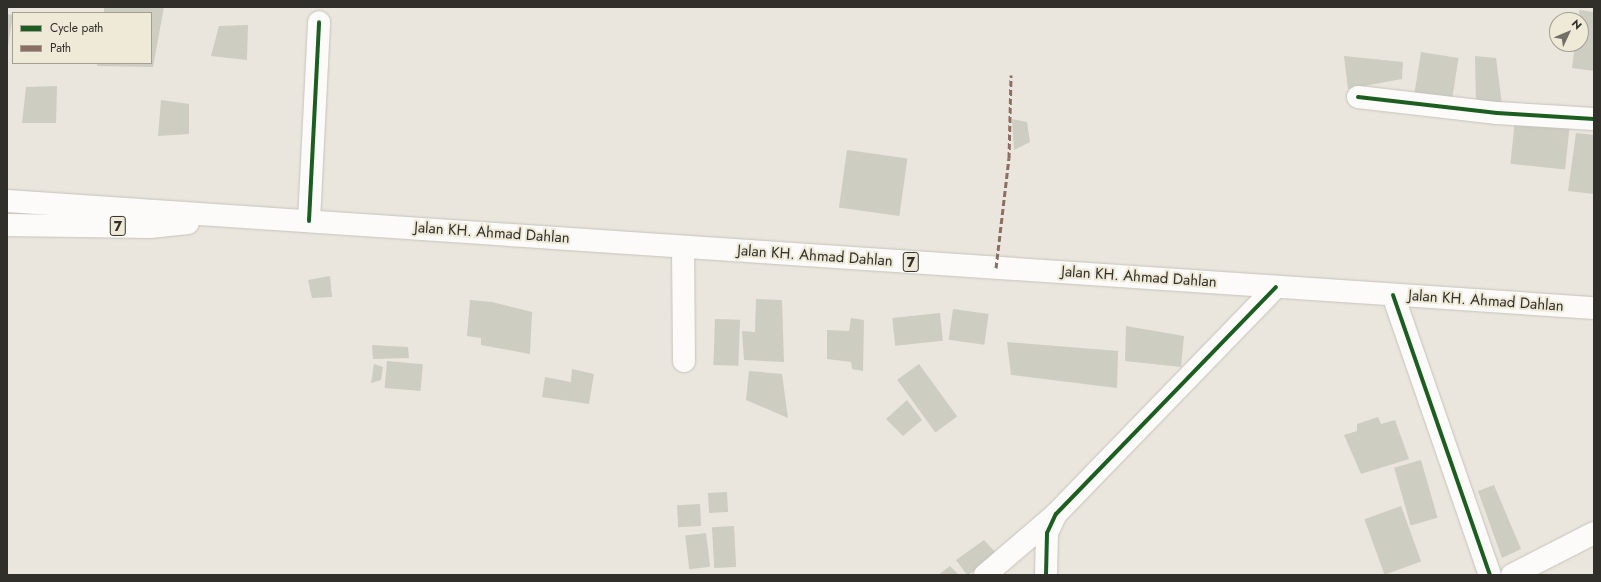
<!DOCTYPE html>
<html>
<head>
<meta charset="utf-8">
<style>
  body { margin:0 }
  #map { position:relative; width:1601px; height:582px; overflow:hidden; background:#eae6dd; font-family:Jost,sans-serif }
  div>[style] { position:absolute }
  .building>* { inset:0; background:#cdcdc2; transform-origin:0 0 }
  .roads { filter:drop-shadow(0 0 1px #c5c3bb) drop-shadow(0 0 1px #c5c3bb) }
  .minor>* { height:22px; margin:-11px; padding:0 11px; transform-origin:11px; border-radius:11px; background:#fcfbfa }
  .highway>* { height:22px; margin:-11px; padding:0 11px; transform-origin:11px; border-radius:11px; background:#fcfbfa }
  .quiet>* { height:3px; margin-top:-1.5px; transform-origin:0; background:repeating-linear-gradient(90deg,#8d6e63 0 6px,transparent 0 9px) }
  .cycleway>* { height:4px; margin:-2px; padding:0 2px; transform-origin:2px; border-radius:2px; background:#1b5e20 }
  span { translate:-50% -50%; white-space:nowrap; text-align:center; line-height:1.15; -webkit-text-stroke:4px #efe9d8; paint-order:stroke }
  .shield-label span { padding:1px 3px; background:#efe9d8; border:1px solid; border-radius:3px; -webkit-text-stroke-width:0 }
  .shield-label { font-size:14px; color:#312f29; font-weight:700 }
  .street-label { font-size:15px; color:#312f29 }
  .frame { position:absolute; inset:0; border:8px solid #312f29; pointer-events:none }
  .legend { position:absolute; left:12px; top:12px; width:140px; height:52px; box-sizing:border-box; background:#efe9d8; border:1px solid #a39f92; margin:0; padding:5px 7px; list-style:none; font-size:12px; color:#312f29 }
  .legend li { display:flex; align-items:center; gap:8px; height:20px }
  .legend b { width:20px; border:1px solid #a39f92 }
  .north { position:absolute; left:1549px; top:12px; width:40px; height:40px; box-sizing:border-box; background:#efe9d8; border:1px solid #a39f92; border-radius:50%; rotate:46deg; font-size:11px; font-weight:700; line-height:16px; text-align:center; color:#312f29 }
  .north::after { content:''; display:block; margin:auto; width:14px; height:18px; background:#726f68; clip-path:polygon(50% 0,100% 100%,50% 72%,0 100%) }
</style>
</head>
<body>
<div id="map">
  <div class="building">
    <div style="clip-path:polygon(104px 7px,164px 7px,153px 67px,97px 66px,97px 63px,151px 63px,151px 13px,104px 13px)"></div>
    <div style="clip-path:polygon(1579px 10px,1594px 12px,1594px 71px,1572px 68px,1575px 44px,1581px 44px)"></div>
    <div style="left:7px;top:14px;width:6px;height:34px;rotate:9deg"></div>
    <div style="clip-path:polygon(248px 25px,247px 60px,211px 56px,219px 26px)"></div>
    <div style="left:1421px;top:52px;width:38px;height:46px;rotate:9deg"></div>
    <div style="clip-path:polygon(1344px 56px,1403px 62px,1402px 79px,1348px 89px)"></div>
    <div style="clip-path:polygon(1475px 56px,1496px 58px,1502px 104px,1476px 104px)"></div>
    <div style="clip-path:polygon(57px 86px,56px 123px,22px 123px,26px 87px)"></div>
    <div style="clip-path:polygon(161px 100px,189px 104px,189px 134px,158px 136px)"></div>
    <div style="clip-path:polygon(1012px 119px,1027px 122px,1030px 142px,1014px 150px)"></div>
    <div style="left:1515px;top:120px;width:55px;height:44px;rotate:6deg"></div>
    <div style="clip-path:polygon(1576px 133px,1594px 135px,1594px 194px,1568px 191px)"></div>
    <div style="left:847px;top:150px;width:61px;height:58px;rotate:8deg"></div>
    <div style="clip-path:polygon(330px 276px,332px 297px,312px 298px,308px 280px)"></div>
    <div style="clip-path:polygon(756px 299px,782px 300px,784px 362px,744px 360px,742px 331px,755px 332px)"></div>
    <div style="clip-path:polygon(470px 300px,492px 302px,532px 312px,530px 354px,481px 345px,481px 338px,467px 336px)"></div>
    <div style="left:953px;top:309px;width:36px;height:31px;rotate:8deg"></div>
    <div style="left:940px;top:313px;width:28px;height:48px;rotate:84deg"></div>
    <div style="clip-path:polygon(851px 318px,864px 320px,863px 371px,852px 369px,851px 362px,827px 359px,827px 330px,849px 331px)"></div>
    <div style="left:715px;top:319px;width:25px;height:46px;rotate:2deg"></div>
    <div style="clip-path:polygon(1126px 326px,1184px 336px,1181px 367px,1125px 361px)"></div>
    <div style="clip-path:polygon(1007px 342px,1118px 351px,1117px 388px,1011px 375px)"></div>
    <div style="clip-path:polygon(372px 345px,408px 347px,409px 358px,373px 359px)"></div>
    <div style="left:387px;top:361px;width:36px;height:27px;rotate:5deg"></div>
    <div style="clip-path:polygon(374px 364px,383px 367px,381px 380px,371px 383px)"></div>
    <div style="left:919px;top:364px;width:65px;height:27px;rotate:54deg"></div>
    <div style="clip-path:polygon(572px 369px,594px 374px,589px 404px,542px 397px,545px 377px,571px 382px)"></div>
    <div style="clip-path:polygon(749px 371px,782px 374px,788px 418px,746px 400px)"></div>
    <div style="clip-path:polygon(907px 400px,922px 420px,903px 436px,886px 419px)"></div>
    <div style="clip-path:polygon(1378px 417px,1381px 424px,1395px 420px,1409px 459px,1361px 474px,1344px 435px,1357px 431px,1357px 424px)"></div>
    <div style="left:1421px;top:460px;width:60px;height:28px;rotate:74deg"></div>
    <div style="clip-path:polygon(1494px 485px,1521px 549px,1502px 558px,1478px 491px)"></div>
    <div style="left:727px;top:492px;width:20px;height:19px;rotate:87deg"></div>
    <div style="left:700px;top:504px;width:22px;height:23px;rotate:87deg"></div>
    <div style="left:1401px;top:506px;width:59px;height:39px;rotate:70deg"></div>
    <div style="left:734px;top:526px;width:41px;height:22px;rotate:87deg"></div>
    <div style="left:706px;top:533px;width:34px;height:21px;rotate:83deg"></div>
    <div style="clip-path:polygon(984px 540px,1000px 557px,967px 575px,956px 560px)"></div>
    <div style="clip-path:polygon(950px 566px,959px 575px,938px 575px)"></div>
  </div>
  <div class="roads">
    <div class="minor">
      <div style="left:1358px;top:97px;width:140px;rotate:6.6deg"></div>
      <div style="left:1497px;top:113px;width:97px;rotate:3.5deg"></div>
      <div style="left:309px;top:221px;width:199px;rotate:-87.1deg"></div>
      <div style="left:683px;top:247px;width:114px;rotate:89.5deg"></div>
      <div style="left:1393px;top:295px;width:296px;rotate:70.9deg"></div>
      <div style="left:985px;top:575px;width:92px;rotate:-40.6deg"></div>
      <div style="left:1046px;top:575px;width:42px;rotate:-88.6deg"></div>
      <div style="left:1047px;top:533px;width:21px;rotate:-65deg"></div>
      <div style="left:1056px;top:514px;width:316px;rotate:-45.9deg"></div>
      <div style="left:1512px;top:575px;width:92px;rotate:-27.1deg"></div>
    </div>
    <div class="highway">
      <div style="left:7px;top:201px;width:1591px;rotate:3.86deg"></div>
      <div style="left:7px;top:225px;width:143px;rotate:0.8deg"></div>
      <div style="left:150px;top:227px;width:38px;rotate:-6deg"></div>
    </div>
  </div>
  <div class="quiet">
    <div style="left:996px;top:268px;width:111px;rotate:-83.3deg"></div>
    <div style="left:1009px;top:158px;width:83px;rotate:-88.6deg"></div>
  </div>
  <div class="cycleway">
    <div style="left:1358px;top:97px;width:140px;rotate:6.6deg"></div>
    <div style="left:1497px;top:113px;width:97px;rotate:3.5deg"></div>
    <div style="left:309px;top:221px;width:199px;rotate:-87.1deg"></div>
    <div style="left:1393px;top:295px;width:296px;rotate:70.9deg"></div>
    <div style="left:1046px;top:575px;width:42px;rotate:-88.6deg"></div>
    <div style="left:1047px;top:533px;width:21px;rotate:-65deg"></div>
    <div style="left:1056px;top:514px;width:316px;rotate:-45.9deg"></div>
  </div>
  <div class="shield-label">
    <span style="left:118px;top:226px">7</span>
    <span style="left:911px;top:262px">7</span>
  </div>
  <div class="street-label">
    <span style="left:492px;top:233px;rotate:4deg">Jalan KH. Ahmad Dahlan</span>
    <span style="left:815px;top:256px;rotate:4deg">Jalan KH. Ahmad Dahlan</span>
    <span style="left:1139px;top:277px;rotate:4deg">Jalan KH. Ahmad Dahlan</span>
    <span style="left:1486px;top:301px;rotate:4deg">Jalan KH. Ahmad Dahlan</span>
  </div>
  <div class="frame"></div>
  <ul class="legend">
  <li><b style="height:5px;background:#1b5e20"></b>Cycle path</li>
  <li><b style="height:5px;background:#8d6e63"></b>Path</li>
  </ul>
  <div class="north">N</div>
</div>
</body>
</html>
